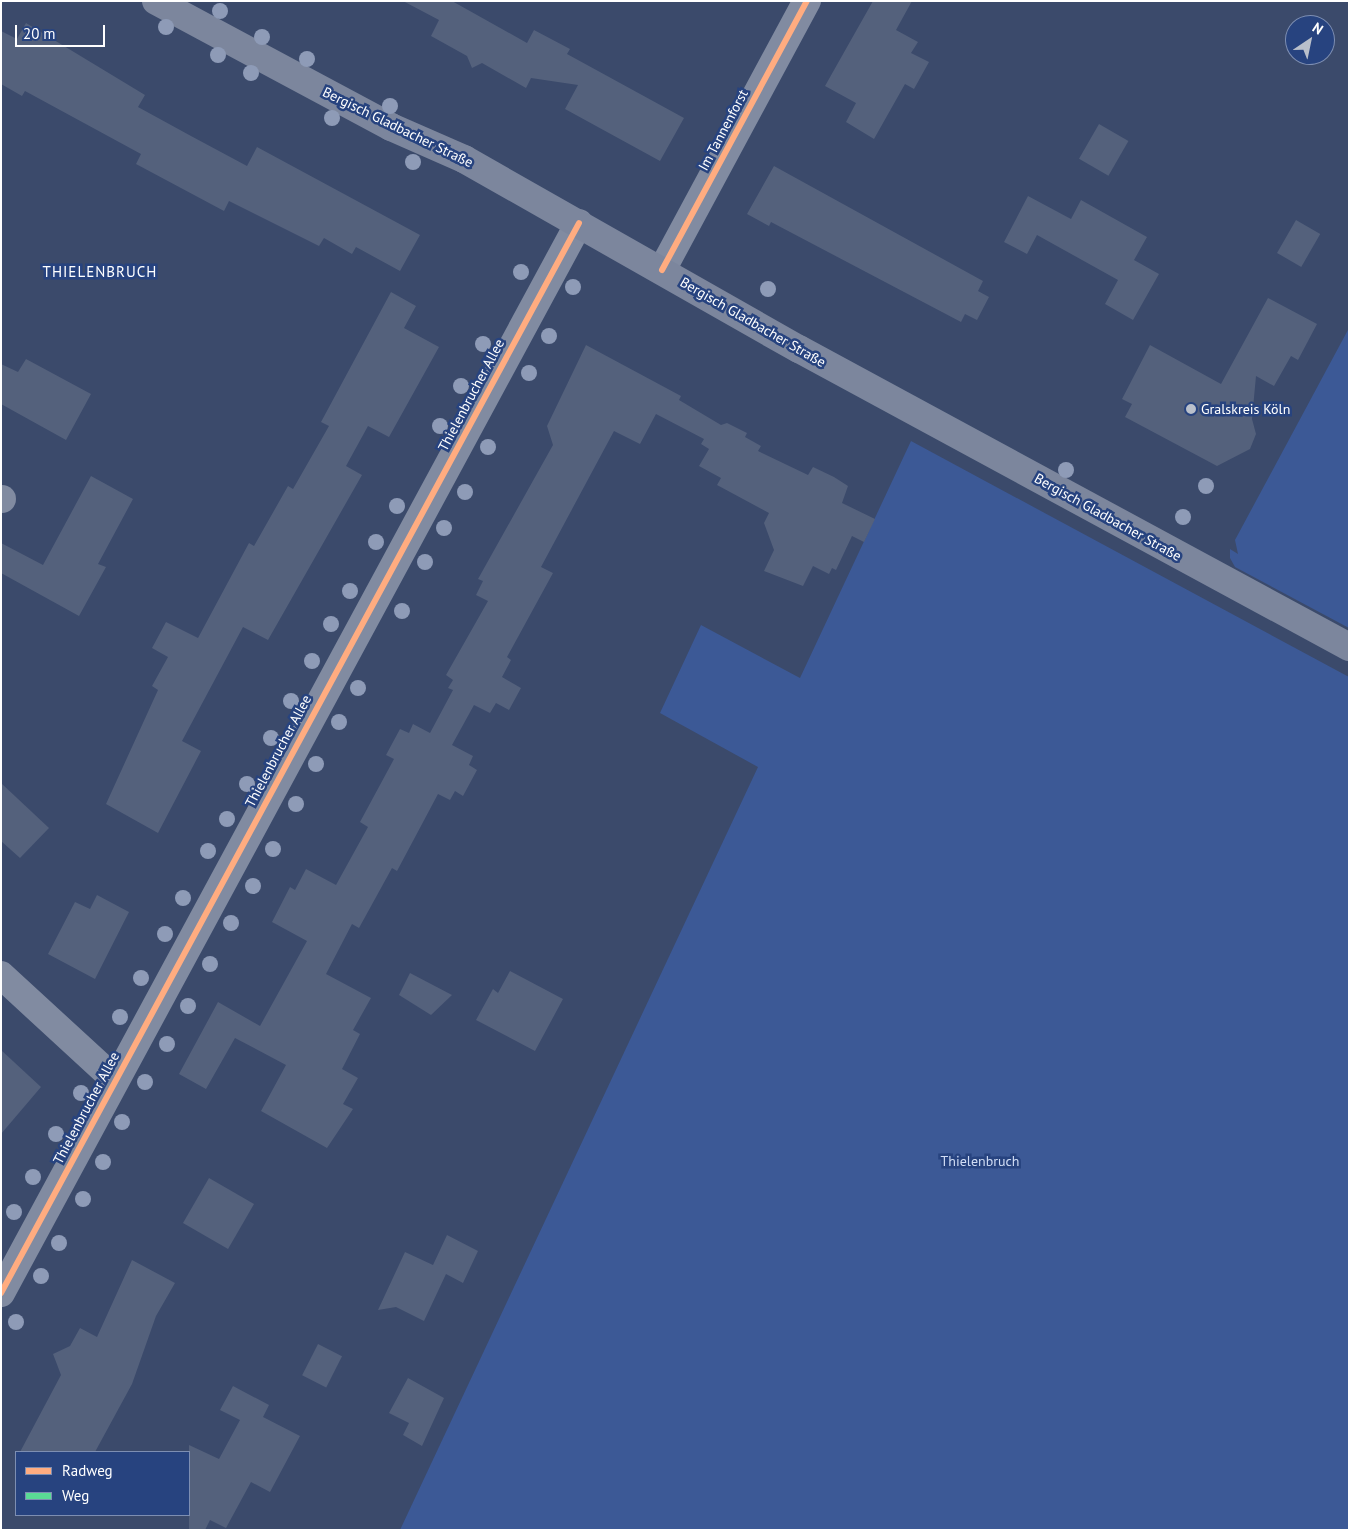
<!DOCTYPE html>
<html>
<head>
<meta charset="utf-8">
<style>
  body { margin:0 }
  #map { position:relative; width:1350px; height:1531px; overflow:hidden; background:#3b4a6b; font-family:"PT Sans",sans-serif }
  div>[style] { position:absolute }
  .green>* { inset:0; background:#3c5996 }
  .building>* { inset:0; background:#54617c; transform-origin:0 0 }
  .street>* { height:28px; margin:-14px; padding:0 14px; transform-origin:14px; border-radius:14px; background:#818ba1 }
  .secondary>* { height:28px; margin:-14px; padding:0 14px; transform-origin:14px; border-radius:14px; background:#7c869d }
  .quiet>* { height:5px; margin-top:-2.5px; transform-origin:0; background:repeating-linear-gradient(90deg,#5adb95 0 10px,transparent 0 15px) }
  .cycleway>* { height:6px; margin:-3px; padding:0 3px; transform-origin:3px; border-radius:3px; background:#ffac80 }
  .trees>* { width:16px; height:16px; margin:-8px; border-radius:50%; background:#8e9bb7 }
  .dots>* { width:14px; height:14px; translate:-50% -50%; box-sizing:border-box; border:2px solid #27437f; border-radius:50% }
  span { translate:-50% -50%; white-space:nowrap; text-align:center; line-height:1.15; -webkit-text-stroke:5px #27437f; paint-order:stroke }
  .street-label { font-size:14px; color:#fff }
  .poi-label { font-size:14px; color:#fff }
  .left { translate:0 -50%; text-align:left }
  .park-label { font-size:14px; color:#d1ddf5 }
  .neighbourhood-label { font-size:15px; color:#fff; letter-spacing:1px }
  .frame { position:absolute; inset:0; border:2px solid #fff; pointer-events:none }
  .legend { position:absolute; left:15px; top:1451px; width:175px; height:65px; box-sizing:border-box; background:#27437f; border:1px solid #7d8eb2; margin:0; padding:6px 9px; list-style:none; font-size:15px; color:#fff }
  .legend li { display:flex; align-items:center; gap:10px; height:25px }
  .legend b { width:25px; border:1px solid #7d8eb2 }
  .north { position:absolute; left:1285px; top:15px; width:50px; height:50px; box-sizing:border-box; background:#27437f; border:1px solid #7d8eb2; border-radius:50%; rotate:34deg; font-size:14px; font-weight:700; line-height:20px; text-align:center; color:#fff }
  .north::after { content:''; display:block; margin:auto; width:18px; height:22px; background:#bac0cb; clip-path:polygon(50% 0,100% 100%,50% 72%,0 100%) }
  .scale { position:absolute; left:15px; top:25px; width:90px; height:22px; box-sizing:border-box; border:2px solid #fff; border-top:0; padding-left:6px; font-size:15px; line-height:18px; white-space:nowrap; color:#fff; -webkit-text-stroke:4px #27437f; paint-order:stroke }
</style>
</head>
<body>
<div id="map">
  <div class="green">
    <div style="clip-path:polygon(1349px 328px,1349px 628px,1235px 567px,1230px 558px,1230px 549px,1238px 554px,1235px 540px)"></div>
    <div style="clip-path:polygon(911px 441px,1349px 677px,1349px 1530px,400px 1530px,758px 767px,660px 713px,701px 625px,800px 678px)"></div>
  </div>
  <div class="building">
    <div style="clip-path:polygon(403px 1px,452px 1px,527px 43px,534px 30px,570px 49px,567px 54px,684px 118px,660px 161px,565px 109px,578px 85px,531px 78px,526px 88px,482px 63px,472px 68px,467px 56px,431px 36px,439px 20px)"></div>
    <div style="clip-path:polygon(873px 1px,912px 1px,896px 30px,918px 42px,911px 53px,929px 62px,914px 89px,905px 84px,874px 139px,846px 122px,856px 103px,825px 86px)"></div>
    <div style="clip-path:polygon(26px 23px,145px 95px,138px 107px,191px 136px,247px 166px,257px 147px,420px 235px,400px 271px,356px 247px,352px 254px,324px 238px,319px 246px,229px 201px,224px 211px,136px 164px,141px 154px,25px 91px,22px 96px,1px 84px,1px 31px,17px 39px)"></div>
    <div style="left:1099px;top:124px;width:34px;height:40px;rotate:30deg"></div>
    <div style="clip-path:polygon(774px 166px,983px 281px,978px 291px,989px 297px,977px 320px,965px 314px,961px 322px,771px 222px,769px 226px,747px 214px)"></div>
    <div style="clip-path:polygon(1028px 196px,1071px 219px,1081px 200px,1147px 237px,1134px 260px,1159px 274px,1133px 320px,1105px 304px,1118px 280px,1037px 235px,1027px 254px,1004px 242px)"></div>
    <div style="left:1296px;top:220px;width:28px;height:38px;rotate:30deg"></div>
    <div style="clip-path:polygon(391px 292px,416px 306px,404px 328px,439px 347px,389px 437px,368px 426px,346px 466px,362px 475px,268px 640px,243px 627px,182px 741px,201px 751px,158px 833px,106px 804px,158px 690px,152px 686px,168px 657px,152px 648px,166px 622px,198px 638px,249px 543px,254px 546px,288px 486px,293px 489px,329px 426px,321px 422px)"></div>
    <div style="clip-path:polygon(1268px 298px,1317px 324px,1298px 360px,1291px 356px,1274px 386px,1256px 376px,1252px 419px,1256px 434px,1250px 449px,1217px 466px,1125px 417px,1132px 404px,1122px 399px,1150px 345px,1221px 384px)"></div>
    <div style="clip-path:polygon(586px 345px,681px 396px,679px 400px,721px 425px,727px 423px,747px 433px,745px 437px,761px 446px,758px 451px,808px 475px,813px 467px,834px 477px,848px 486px,842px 503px,875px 519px,864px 542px,852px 536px,836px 570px,832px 568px,829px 574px,813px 566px,803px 586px,764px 571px,774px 550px,764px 523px,769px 513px,717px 485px,721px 478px,699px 466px,709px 449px,701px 444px,704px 439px,656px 414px,640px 444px,614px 431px,541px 567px,553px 573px,507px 657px,511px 660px,502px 677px,521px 688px,509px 710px,496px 703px,490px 713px,474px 705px,452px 745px,473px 756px,469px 765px,477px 770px,463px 796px,455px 791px,450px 800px,438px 794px,397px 871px,392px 868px,359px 928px,352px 924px,326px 974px,371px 998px,353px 1030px,360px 1034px,342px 1069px,358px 1078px,343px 1104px,353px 1109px,327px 1148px,261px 1111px,286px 1065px,235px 1038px,206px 1089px,179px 1074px,218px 1002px,260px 1026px,307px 941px,272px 922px,290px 887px,295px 890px,306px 869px,336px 885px,368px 827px,360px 822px,394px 759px,386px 755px,400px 729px,409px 733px,413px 724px,430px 733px,453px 690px,448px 688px,453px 680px,446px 675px,488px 601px,476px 595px,483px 581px,478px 579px,553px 445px,547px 426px)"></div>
    <div style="clip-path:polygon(26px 359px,91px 394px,66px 440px,1px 404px,1px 364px,18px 372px)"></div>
    <div style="clip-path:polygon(91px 476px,133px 499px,98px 564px,106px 567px,79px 616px,1px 573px,1px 543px,43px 565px)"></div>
    <div style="clip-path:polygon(1px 783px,49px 828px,20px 858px,1px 841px)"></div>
    <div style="clip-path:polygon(97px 895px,129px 912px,95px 979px,48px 954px,75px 902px,90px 909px)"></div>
    <div style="clip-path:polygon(510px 971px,563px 999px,535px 1051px,476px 1020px,493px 989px,498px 993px)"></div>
    <div style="clip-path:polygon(410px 973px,452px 995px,431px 1015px,399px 995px)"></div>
    <div style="clip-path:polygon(1px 1050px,41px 1087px,1px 1134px)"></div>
    <div style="left:209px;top:1178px;width:52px;height:52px;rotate:30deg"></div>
    <div style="clip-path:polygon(447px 1235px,478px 1251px,463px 1283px,446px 1274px,424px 1321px,396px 1307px,378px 1310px,405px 1252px,433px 1265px)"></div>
    <div style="clip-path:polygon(132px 1260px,175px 1283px,156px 1316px,132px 1384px,95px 1452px,20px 1452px,61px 1375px,53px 1354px,70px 1346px,80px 1328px,97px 1337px)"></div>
    <div style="left:318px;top:1344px;width:27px;height:35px;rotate:27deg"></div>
    <div style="clip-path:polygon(408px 1378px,444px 1398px,422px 1446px,403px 1435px,409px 1423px,389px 1413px)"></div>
    <div style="clip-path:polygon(233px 1386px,269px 1405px,263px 1417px,300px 1436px,270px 1492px,251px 1482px,226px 1528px,210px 1520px,205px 1530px,189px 1530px,189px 1445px,219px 1459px,240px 1420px,220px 1410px)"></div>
  </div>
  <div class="street">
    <div style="left:662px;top:270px;width:306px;rotate:-61.7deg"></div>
    <div style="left:1px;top:499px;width:1px"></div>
    <div style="left:1px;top:975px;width:155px;rotate:42.6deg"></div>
    <div style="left:1px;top:1293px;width:1216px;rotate:-61.62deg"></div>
  </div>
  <div class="secondary">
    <div style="left:156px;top:1px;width:267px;rotate:28.2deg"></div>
    <div style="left:391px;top:127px;width:80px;rotate:23.7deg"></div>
    <div style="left:464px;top:159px;width:385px;rotate:29.6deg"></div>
    <div style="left:799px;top:349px;width:626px;rotate:28.45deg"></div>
  </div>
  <div class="quiet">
    <div style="left:1px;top:499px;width:1px"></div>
  </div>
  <div class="cycleway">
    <div style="left:662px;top:270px;width:306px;rotate:-61.7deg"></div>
    <div style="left:1px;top:1293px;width:1216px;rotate:-61.62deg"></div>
  </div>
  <div class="trees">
    <div style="left:220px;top:11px"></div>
    <div style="left:166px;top:27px"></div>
    <div style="left:262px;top:37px"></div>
    <div style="left:218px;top:55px"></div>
    <div style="left:307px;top:59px"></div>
    <div style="left:251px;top:73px"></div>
    <div style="left:390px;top:106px"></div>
    <div style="left:332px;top:118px"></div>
    <div style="left:413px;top:162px"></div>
    <div style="left:521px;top:272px"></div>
    <div style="left:573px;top:287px"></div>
    <div style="left:768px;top:289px"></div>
    <div style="left:549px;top:336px"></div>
    <div style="left:483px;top:344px"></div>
    <div style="left:529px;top:373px"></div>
    <div style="left:461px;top:386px"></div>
    <div style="left:440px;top:426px"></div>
    <div style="left:488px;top:447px"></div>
    <div style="left:1066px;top:470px"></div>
    <div style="left:1206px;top:486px"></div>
    <div style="left:465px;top:492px"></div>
    <div style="left:397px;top:506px"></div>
    <div style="left:1183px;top:517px"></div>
    <div style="left:444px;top:528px"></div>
    <div style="left:376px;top:542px"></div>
    <div style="left:425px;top:562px"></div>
    <div style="left:350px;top:591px"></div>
    <div style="left:402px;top:611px"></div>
    <div style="left:331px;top:624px"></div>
    <div style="left:312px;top:661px"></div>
    <div style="left:358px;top:688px"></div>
    <div style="left:291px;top:701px"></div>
    <div style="left:339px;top:722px"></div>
    <div style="left:271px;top:738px"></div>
    <div style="left:316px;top:764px"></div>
    <div style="left:247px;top:784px"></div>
    <div style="left:296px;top:804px"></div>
    <div style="left:227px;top:819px"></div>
    <div style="left:273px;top:849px"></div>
    <div style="left:208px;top:851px"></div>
    <div style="left:253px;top:886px"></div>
    <div style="left:183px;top:898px"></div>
    <div style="left:231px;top:923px"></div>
    <div style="left:165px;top:934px"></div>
    <div style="left:210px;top:964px"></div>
    <div style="left:141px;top:978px"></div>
    <div style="left:188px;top:1006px"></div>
    <div style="left:120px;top:1017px"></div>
    <div style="left:167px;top:1044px"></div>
    <div style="left:145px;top:1082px"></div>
    <div style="left:81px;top:1093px"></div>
    <div style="left:122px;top:1122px"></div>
    <div style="left:56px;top:1134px"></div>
    <div style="left:103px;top:1162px"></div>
    <div style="left:33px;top:1177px"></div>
    <div style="left:83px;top:1199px"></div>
    <div style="left:14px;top:1212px"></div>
    <div style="left:59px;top:1243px"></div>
    <div style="left:41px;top:1276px"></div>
    <div style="left:16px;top:1322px"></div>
  </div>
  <div class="dots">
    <div style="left:1191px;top:409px;background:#bac0cb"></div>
  </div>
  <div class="street-label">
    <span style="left:398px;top:127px;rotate:26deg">Bergisch Gladbacher Straße</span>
    <span style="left:723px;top:130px;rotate:-62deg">Im Tannenforst</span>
    <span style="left:753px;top:322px;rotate:30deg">Bergisch Gladbacher Straße</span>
    <span style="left:471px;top:395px;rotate:-62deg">Thielenbrucher Allee</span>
    <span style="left:1108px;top:517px;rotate:29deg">Bergisch Gladbacher Straße</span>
    <span style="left:278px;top:751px;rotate:-62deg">Thielenbrucher Allee</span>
    <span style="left:86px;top:1108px;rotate:-62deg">Thielenbrucher Allee</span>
  </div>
  <div class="poi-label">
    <span class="left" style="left:1201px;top:409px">Gralskreis Köln</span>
  </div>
  <div class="park-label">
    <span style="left:980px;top:1161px">Thielenbruch</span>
  </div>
  <div class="neighbourhood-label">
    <span style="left:100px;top:272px">THIELENBRUCH</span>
  </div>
  <div class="frame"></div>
  <ul class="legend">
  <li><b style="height:6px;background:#ffac80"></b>Radweg</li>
  <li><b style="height:6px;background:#5adb95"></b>Weg</li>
  </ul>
  <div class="north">N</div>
  <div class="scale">20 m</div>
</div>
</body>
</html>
